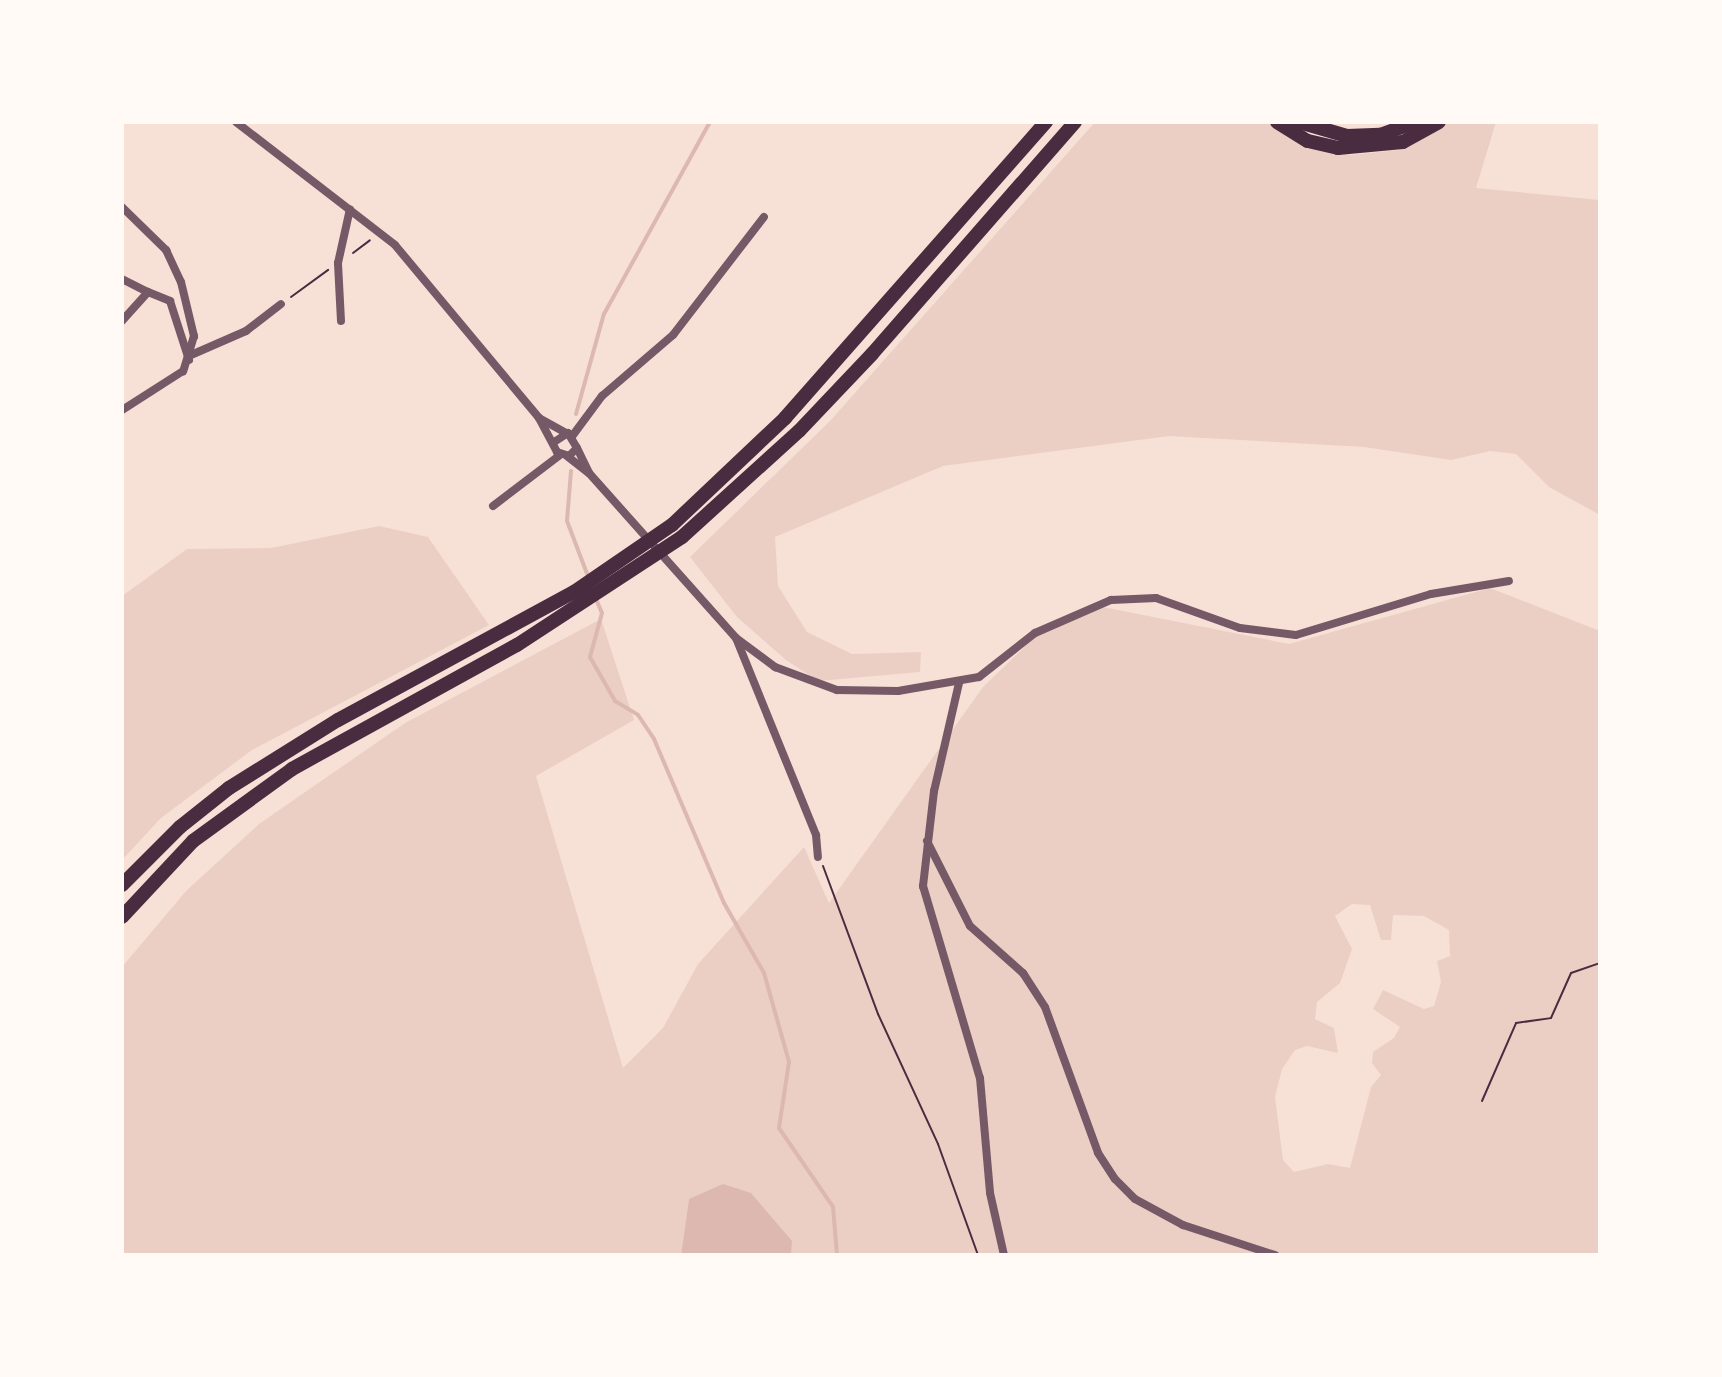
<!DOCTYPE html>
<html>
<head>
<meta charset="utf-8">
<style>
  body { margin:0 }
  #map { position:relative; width:1722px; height:1377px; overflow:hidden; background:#f7e1d7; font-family:Cabin,sans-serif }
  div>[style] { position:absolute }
  .green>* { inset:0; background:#ebcfc5 }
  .water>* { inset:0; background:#dcb8b0 }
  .stream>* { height:4px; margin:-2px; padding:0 2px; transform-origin:2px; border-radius:2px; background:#dcb8b0 }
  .path>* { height:2px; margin:-1px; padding:0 1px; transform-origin:1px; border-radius:1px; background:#4a2c40 }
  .minor>* { height:8px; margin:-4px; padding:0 4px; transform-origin:4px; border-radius:4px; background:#755966 }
  .trunk>* { height:14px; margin:-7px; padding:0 7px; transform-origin:7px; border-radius:7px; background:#4a2c40 }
  span { translate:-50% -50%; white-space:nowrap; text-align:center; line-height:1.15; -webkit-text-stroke:6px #fffaf5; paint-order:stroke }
  .frame { position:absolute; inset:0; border:124px solid #fffaf5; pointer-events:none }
</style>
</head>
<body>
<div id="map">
  <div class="green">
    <div style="clip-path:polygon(1095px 122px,1269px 122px,1310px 146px,1350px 155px,1399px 150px,1449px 122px,1496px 122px,1476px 188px,1600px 200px,1600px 515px,1549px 487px,1516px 454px,1490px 451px,1451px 460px,1364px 447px,1169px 436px,943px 466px,775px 537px,778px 586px,807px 632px,852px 654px,921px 652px,920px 672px,818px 681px,786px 660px,737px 617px,690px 557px,830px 421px)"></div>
    <div style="clip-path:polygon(379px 526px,428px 537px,489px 625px,252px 750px,161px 818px,122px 860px,122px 596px,187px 549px,271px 548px)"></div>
    <div style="clip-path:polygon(evenodd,1490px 588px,1600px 631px,1600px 1255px,791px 1255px,791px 1241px,782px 1232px,689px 1199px,681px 1255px,122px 1255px,122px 967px,186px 891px,259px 824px,405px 723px,601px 619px,634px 720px,536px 776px,623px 1068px,663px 1028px,698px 964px,804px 847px,829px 903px,983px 687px,1035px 637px,1098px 606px,1289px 644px,1490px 588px,1352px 904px,1370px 905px,1381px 940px,1391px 940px,1393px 915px,1424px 916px,1449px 930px,1450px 956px,1437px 961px,1441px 982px,1434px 1006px,1424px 1009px,1383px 990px,1373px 1009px,1400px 1027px,1394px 1038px,1373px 1052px,1372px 1063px,1381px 1075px,1371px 1087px,1350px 1168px,1328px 1164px,1294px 1172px,1283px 1160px,1275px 1097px,1282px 1069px,1295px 1050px,1307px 1046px,1338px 1053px,1334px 1028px,1315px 1019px,1317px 1002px,1340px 983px,1352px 949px,1335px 916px,1352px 904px)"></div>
  </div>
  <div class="water">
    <div style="clip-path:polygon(723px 1184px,751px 1193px,792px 1241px,791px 1255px,681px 1255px,689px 1199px)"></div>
  </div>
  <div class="stream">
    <div style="left:576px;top:414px;width:104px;rotate:-74.4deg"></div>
    <div style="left:604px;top:314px;width:219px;rotate:-61.1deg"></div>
    <div style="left:571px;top:471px;width:50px;rotate:94.6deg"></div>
    <div style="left:567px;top:521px;width:62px;rotate:69.2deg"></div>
    <div style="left:596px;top:599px;width:15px;rotate:67deg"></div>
    <div style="left:602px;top:613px;width:46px;rotate:105.3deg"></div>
    <div style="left:590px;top:657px;width:51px;rotate:60.4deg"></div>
    <div style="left:615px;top:701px;width:27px;rotate:31deg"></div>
    <div style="left:638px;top:715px;width:29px;rotate:56deg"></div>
    <div style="left:654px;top:739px;width:178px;rotate:66.9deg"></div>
    <div style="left:724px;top:903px;width:81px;rotate:60.3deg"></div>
    <div style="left:764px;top:973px;width:92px;rotate:74.3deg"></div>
    <div style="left:789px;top:1062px;width:67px;rotate:98.6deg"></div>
    <div style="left:779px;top:1128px;width:96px;rotate:55.6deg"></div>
    <div style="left:833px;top:1207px;width:48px;rotate:85.2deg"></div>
  </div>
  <div class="path">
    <div style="left:353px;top:253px;width:21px;rotate:-37deg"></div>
    <div style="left:291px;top:297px;width:46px;rotate:-36.1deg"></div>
    <div style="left:823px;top:866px;width:158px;rotate:69.6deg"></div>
    <div style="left:878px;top:1014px;width:143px;rotate:65.2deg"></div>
    <div style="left:938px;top:1144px;width:118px;rotate:70.2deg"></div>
    <div style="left:1482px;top:1101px;width:85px;rotate:-66.4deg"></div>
    <div style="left:1516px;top:1023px;width:35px;rotate:-8deg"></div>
    <div style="left:1551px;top:1018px;width:49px;rotate:-66deg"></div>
    <div style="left:1571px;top:973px;width:31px;rotate:-19deg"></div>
  </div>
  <div class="minor">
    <div style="left:236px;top:122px;width:201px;rotate:37.7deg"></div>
    <div style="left:395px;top:245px;width:225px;rotate:50.2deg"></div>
    <div style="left:539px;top:418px;width:38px;rotate:62deg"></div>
    <div style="left:557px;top:452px;width:13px;rotate:18deg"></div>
    <div style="left:569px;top:456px;width:11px;rotate:-45deg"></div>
    <div style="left:577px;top:448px;width:17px;rotate:-121deg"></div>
    <div style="left:568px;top:433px;width:17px;rotate:147deg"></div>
    <div style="left:122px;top:207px;width:62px;rotate:44.3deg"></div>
    <div style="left:166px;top:250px;width:35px;rotate:65deg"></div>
    <div style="left:181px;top:282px;width:56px;rotate:76.5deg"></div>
    <div style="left:194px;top:336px;width:37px;rotate:107deg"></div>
    <div style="left:183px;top:371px;width:72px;rotate:147.4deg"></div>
    <div style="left:122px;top:279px;width:29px;rotate:27deg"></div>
    <div style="left:148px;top:292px;width:39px;rotate:132deg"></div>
    <div style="left:148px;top:292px;width:24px;rotate:22deg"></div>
    <div style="left:170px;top:301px;width:62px;rotate:72.1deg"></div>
    <div style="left:341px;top:321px;width:58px;rotate:-93deg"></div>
    <div style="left:338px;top:263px;width:55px;rotate:-77.5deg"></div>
    <div style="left:191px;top:355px;width:60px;rotate:-23.6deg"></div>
    <div style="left:246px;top:331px;width:44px;rotate:-37.6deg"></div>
    <div style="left:539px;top:418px;width:31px;rotate:29deg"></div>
    <div style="left:573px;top:435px;width:49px;rotate:-53.4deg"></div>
    <div style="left:602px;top:396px;width:94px;rotate:-40.7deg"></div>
    <div style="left:673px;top:335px;width:149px;rotate:-52.4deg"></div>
    <div style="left:577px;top:448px;width:28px;rotate:64deg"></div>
    <div style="left:589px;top:473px;width:221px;rotate:48.3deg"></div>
    <div style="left:736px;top:638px;width:49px;rotate:36.6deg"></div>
    <div style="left:775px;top:667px;width:66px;rotate:20.4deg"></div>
    <div style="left:837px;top:690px;width:61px;rotate:0.9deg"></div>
    <div style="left:898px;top:691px;width:82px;rotate:-9.8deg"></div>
    <div style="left:979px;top:677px;width:71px;rotate:-38.2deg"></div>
    <div style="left:1035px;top:633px;width:83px;rotate:-23.5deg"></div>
    <div style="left:1111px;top:600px;width:45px;rotate:-2.5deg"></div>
    <div style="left:1156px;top:598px;width:89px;rotate:19.7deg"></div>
    <div style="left:1240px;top:628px;width:56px;rotate:7.1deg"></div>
    <div style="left:1296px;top:635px;width:141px;rotate:-16.9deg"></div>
    <div style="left:1431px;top:594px;width:79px;rotate:-9.5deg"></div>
    <div style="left:567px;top:456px;width:28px;rotate:38deg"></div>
    <div style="left:493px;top:506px;width:84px;rotate:-37.3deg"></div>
    <div style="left:736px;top:638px;width:213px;rotate:67.9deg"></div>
    <div style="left:816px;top:835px;width:22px;rotate:85deg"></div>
    <div style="left:959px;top:683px;width:111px;rotate:103deg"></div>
    <div style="left:934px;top:791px;width:96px;rotate:96.6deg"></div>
    <div style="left:923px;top:886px;width:200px;rotate:73.5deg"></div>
    <div style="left:980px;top:1078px;width:115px;rotate:85deg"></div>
    <div style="left:990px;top:1193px;width:64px;rotate:77.3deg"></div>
    <div style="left:927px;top:841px;width:95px;rotate:63.2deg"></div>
    <div style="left:970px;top:926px;width:71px;rotate:41.6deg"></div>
    <div style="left:1023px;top:973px;width:40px;rotate:57.1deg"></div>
    <div style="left:1045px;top:1007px;width:155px;rotate:70deg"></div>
    <div style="left:1098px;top:1153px;width:31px;rotate:57deg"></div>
    <div style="left:1115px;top:1179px;width:28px;rotate:45deg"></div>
    <div style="left:1135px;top:1199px;width:55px;rotate:28.4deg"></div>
    <div style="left:1183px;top:1225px;width:97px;rotate:18.1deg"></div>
  </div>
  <div class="trunk">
    <div style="left:1277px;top:122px;width:36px;rotate:32deg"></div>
    <div style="left:1308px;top:141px;width:31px;rotate:13deg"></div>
    <div style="left:1338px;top:148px;width:65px;rotate:-5.3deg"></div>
    <div style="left:1403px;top:142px;width:41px;rotate:-29.1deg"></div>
    <div style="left:1299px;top:122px;width:50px;rotate:16.3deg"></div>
    <div style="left:1347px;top:136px;width:33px;rotate:-2deg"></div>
    <div style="left:1380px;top:135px;width:38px;rotate:-20deg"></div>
    <div style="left:122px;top:885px;width:82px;rotate:-45deg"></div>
    <div style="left:180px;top:827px;width:63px;rotate:-38.5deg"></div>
    <div style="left:229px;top:788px;width:128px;rotate:-32deg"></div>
    <div style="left:338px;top:720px;width:268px;rotate:-28.5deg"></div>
    <div style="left:574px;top:592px;width:119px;rotate:-34.4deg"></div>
    <div style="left:672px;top:525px;width:156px;rotate:-43.4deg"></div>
    <div style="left:785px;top:418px;width:395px;rotate:-48.6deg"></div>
    <div style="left:122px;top:917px;width:104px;rotate:-46.9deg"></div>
    <div style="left:193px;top:841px;width:122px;rotate:-36deg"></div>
    <div style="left:292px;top:769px;width:257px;rotate:-28.9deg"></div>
    <div style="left:517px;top:645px;width:197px;rotate:-33.2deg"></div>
    <div style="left:682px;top:537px;width:158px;rotate:-42.2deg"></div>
    <div style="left:799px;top:431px;width:106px;rotate:-46.5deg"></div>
    <div style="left:872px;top:354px;width:308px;rotate:-48.8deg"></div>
  </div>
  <div class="frame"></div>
</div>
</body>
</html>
